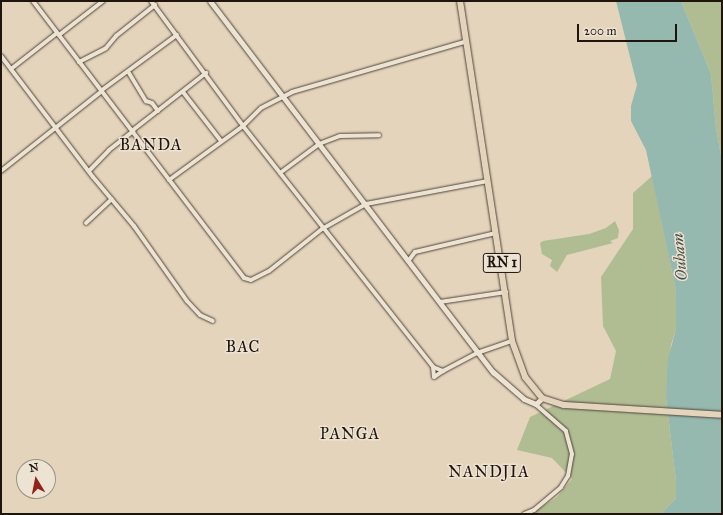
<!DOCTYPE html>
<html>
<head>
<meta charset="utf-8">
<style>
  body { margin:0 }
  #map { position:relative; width:723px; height:515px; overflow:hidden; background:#e4d4bc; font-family:"IM FELL Great Primer",serif }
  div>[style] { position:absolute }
  .green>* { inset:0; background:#b0bd93 }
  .water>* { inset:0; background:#95b8af }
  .roads { filter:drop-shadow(0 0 1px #50453a) drop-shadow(0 0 1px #50453a) }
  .minor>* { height:4px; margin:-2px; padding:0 2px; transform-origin:2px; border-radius:2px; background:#ede3d3 }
  .tertiary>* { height:5px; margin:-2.5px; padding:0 2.5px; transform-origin:2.5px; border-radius:2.5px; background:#ede3d3 }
  .primary>* { height:6px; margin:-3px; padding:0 3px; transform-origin:3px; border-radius:3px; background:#e4d4bc }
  span { translate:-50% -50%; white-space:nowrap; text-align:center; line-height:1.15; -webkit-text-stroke:3px #ede3d3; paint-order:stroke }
  .shield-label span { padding:1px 3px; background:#ede3d3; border:1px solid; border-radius:3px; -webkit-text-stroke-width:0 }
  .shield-label { font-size:14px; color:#1f150e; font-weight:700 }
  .neighbourhood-label { font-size:16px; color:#1f150e; letter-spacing:1px }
  .water-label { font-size:16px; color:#484e46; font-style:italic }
  .frame { position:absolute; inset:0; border:2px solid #1f150e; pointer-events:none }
  .north { position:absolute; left:16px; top:459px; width:40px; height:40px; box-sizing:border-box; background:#ede3d3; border:1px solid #9b9184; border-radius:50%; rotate:350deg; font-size:11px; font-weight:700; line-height:16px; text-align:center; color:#1f150e }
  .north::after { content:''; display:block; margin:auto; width:14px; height:18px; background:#8f2418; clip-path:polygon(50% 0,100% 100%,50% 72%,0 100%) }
  .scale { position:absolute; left:577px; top:24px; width:100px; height:18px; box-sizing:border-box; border:2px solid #1f150e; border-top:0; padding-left:5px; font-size:12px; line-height:14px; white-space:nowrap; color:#1f150e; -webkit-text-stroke:3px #ede3d3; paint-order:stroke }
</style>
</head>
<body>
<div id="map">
  <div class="green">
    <div style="clip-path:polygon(681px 1px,722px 1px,722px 161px,716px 128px,711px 74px)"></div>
    <div style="clip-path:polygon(652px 176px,676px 290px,676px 329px,671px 345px,666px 398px,676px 481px,676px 498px,661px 514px,531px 514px,557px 497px,572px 479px,552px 458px,517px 450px,530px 417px,610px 379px,616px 351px,603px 326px,601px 277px,633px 229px,633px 193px)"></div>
    <div style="clip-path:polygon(615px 221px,619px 230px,618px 238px,610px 241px,613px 243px,567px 255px,557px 272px,550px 266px,552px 260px,542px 254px,540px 243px,543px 241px,589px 234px,606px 228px)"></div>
  </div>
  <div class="water">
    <div style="clip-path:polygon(616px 1px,681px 1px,711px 74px,716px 128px,722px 161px,722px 514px,661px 514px,676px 498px,676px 481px,666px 398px,668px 359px,676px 329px,676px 290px,646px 150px,631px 121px,631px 106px,637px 85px)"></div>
  </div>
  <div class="roads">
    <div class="minor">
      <div style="left:33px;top:1px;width:348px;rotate:52.7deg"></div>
      <div style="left:244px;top:278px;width:7px;rotate:16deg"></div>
      <div style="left:251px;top:280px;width:20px;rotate:-27deg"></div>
      <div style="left:269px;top:271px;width:68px;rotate:-38.4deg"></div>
      <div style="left:322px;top:229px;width:51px;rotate:-29.6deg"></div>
      <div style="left:366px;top:204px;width:124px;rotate:-10.7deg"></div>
      <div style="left:151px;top:1px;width:155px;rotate:53.6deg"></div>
      <div style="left:243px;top:126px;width:307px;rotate:51.7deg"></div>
      <div style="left:433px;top:367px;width:11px;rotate:22deg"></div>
      <div style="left:443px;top:371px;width:38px;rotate:-28deg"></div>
      <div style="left:477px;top:353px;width:37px;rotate:-19deg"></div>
      <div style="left:59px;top:35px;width:56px;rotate:-37.7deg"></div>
      <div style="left:1px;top:56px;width:152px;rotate:52.8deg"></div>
      <div style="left:93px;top:177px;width:64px;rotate:50.1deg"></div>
      <div style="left:134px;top:226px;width:92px;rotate:54.8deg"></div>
      <div style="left:187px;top:301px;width:19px;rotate:47deg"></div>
      <div style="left:200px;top:315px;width:14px;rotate:25deg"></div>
      <div style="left:79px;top:62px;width:30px;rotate:-27deg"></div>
      <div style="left:106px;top:48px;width:16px;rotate:-50deg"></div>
      <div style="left:116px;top:36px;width:50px;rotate:-38.5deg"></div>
      <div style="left:11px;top:69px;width:58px;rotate:-38deg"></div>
      <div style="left:129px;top:73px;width:33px;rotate:59deg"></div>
      <div style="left:146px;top:101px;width:6px;rotate:18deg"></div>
      <div style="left:152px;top:103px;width:10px;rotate:53deg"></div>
      <div style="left:102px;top:90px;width:93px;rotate:-36.3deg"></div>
      <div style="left:183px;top:92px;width:62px;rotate:52.2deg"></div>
      <div style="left:133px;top:130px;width:93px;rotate:-38deg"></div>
      <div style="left:1px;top:171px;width:129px;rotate:-38.4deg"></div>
      <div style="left:89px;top:171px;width:29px;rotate:-46deg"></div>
      <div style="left:109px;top:150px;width:31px;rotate:-38deg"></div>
      <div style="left:280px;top:173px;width:49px;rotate:-36.6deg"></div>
      <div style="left:319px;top:144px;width:22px;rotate:-21deg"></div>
      <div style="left:340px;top:136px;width:39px;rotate:-1deg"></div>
      <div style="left:169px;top:180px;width:92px;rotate:-36.1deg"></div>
      <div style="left:243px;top:126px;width:25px;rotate:-45deg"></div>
      <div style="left:261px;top:108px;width:35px;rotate:-27deg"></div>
      <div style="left:292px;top:92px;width:182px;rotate:-16.2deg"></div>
      <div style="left:86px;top:223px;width:35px;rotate:-43deg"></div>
      <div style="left:409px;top:260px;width:10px;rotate:-53deg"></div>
      <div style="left:415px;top:252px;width:83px;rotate:-13.2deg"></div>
      <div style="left:440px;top:302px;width:67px;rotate:-8.6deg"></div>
      <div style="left:433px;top:367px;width:10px;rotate:84deg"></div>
      <div style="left:434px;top:377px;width:11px;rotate:-34deg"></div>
      <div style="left:524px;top:514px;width:11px;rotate:-22deg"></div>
      <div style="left:534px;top:510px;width:35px;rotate:-40deg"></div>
      <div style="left:561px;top:487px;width:13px;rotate:-58deg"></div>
      <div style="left:568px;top:476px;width:22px;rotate:-80deg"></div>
      <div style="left:572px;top:454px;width:24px;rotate:-105deg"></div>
      <div style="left:566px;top:431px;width:41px;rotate:-138.9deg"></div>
    </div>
    <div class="tertiary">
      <div style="left:210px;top:1px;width:467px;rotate:52.7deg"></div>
      <div style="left:493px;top:372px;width:41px;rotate:41.1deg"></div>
      <div style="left:524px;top:399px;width:13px;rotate:23deg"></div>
      <div style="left:536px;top:404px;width:8px;rotate:-45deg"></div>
    </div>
    <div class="primary">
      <div style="left:460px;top:1px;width:344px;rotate:81.3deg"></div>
      <div style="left:512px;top:341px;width:38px;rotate:70deg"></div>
      <div style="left:525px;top:377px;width:27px;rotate:51deg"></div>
      <div style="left:542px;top:398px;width:23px;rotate:18deg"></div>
      <div style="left:564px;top:405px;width:158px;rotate:3.6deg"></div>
    </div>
  </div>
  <div class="shield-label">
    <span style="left:502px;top:263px">RN 1</span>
  </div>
  <div class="neighbourhood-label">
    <span style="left:151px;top:145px">BANDA</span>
    <span style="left:243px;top:347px">BAC</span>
    <span style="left:350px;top:434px">PANGA</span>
    <span style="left:489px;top:472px">NANDJIA</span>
  </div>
  <div class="water-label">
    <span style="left:680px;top:257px;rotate:-95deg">Ouham</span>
  </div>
  <div class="frame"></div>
  <div class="north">N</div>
  <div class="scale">200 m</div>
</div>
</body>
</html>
